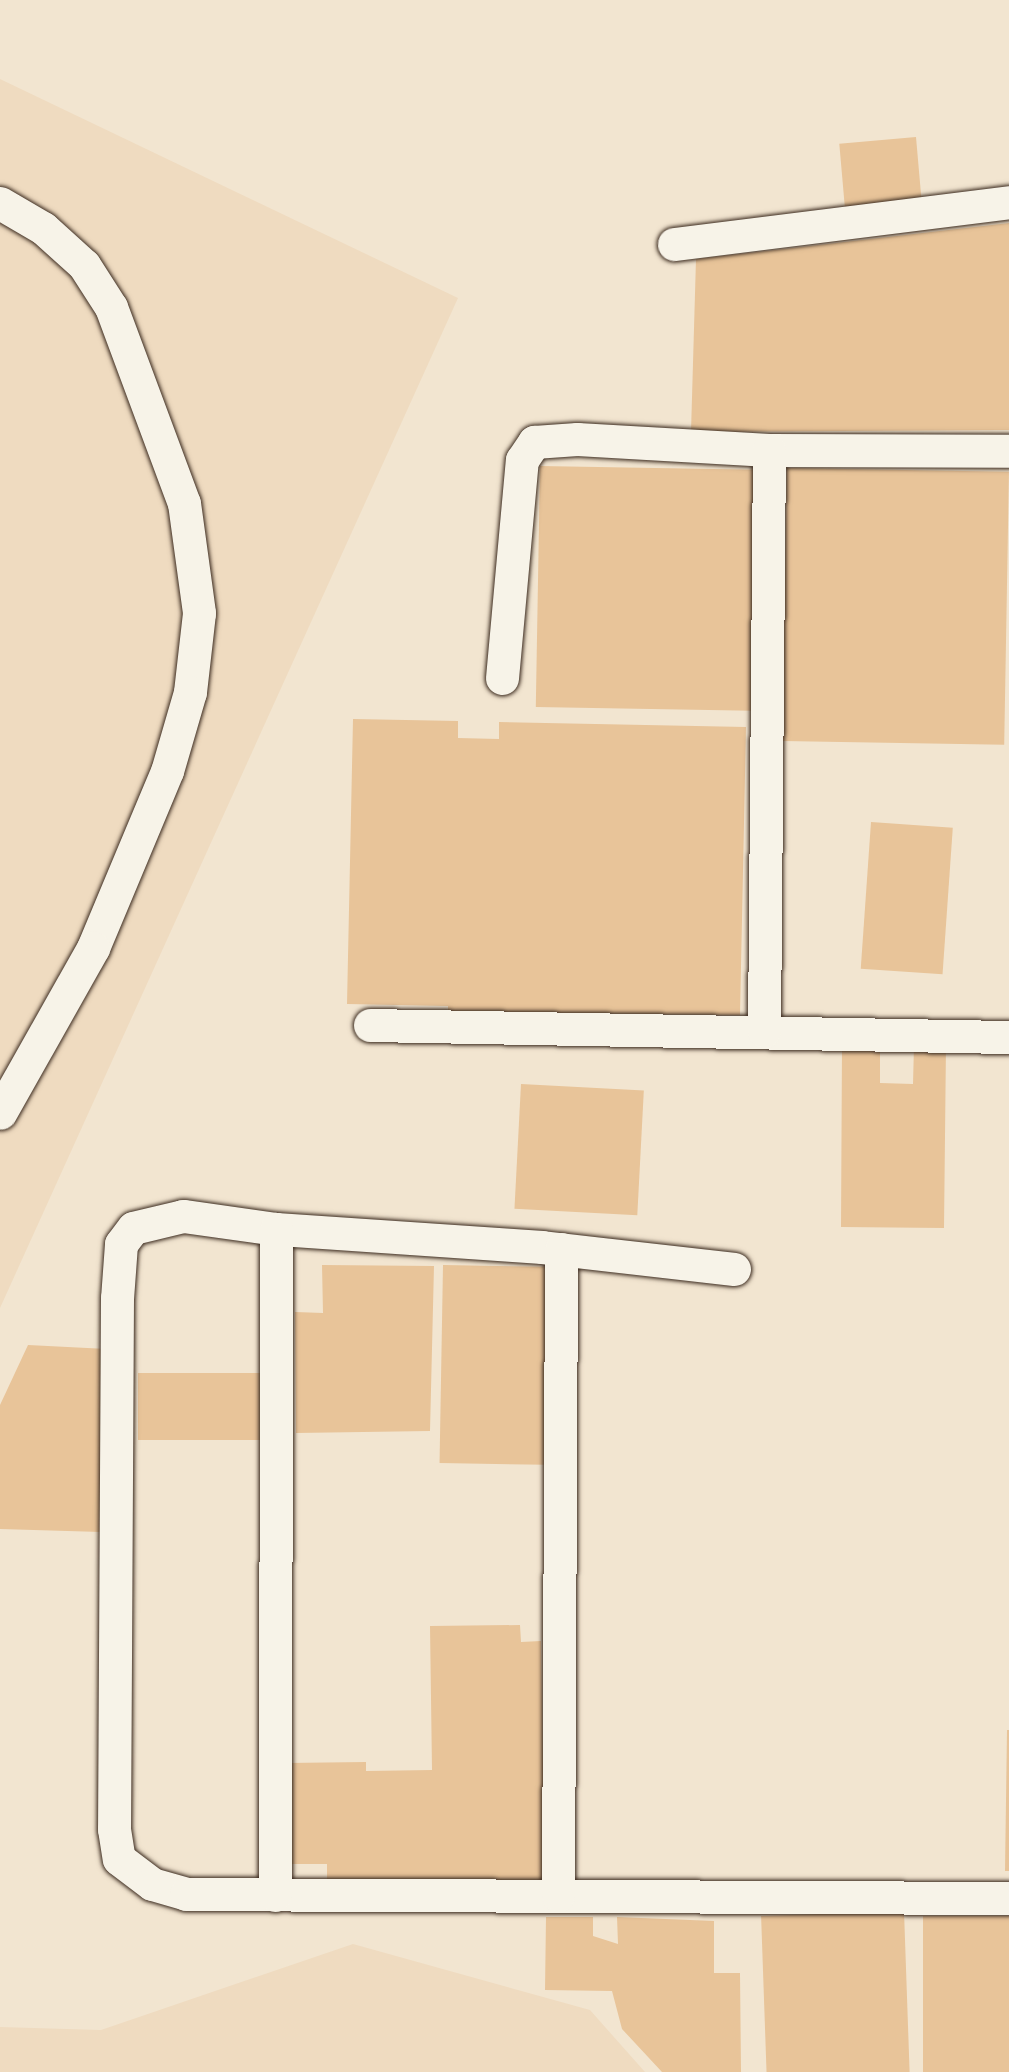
<!DOCTYPE html>
<html>
<head>
<meta charset="utf-8">
<style>
  body { margin:0 }
  #map { position:relative; width:1009px; height:2072px; overflow:hidden; background:#f2e5d0; font-family:"Shantell Sans",sans-serif }
  div>[style] { position:absolute }
  .built>* { inset:0; background:#efdbc0 }
  .building>* { inset:0; background:#e8c499; transform-origin:0 0 }
  .roads { filter:drop-shadow(0 0 2px #3b2a1e) drop-shadow(0 0 2px #3b2a1e) }
  .minor>* { height:33px; margin:-16.5px; padding:0 16.5px; transform-origin:16.5px; border-radius:16.5px; background:#f7f3e8 }
  span { translate:-50% -50%; white-space:nowrap; text-align:center; line-height:1.15; -webkit-text-stroke:5px #f7f3e8; paint-order:stroke }
</style>
</head>
<body>
<div id="map">
  <div class="built">
    <div style="clip-path:polygon(0 79px,458px 298px,0 1308px)"></div>
    <div style="clip-path:polygon(353px 1944px,590px 2010px,645px 2072px,0 2072px,0 2027px,101px 2030px)"></div>
  </div>
  <div class="building">
    <div style="left:916px;top:137px;width:73px;height:77px;rotate:85deg"></div>
    <div style="clip-path:polygon(1009px 223px,1009px 430px,691px 432px,696px 259px)"></div>
    <div style="left:540px;top:466px;width:216px;height:241px;rotate:1deg"></div>
    <div style="left:787px;top:468px;width:222px;height:273px;rotate:1deg"></div>
    <div style="clip-path:polygon(353px 719px,458px 721px,458px 738px,499px 739px,499px 722px,746px 727px,740px 1015px,448px 1012px,448px 1006px,347px 1004px)"></div>
    <div style="left:871px;top:822px;width:82px;height:147px;rotate:4deg"></div>
    <div style="clip-path:polygon(842px 1044px,880px 1045px,880px 1083px,913px 1084px,914px 1045px,946px 1045px,944px 1228px,841px 1227px)"></div>
    <div style="left:521px;top:1084px;width:123px;height:125px;rotate:3deg"></div>
    <div style="clip-path:polygon(322px 1265px,434px 1266px,430px 1431px,296px 1433px,295px 1312px,323px 1313px)"></div>
    <div style="left:443px;top:1265px;width:107px;height:198px;rotate:1deg"></div>
    <div style="clip-path:polygon(28px 1345px,107px 1349px,101px 1532px,0 1529px,0 1405px)"></div>
    <div style="left:138px;top:1373px;width:123px;height:67px"></div>
    <div style="clip-path:polygon(520px 1625px,521px 1642px,541px 1641px,545px 1887px,327px 1890px,327px 1864px,287px 1864px,286px 1763px,366px 1762px,366px 1771px,432px 1770px,430px 1626px)"></div>
    <div style="clip-path:polygon(1007px 1730px,1009px 1730px,1009px 1871px,1005px 1871px)"></div>
    <div style="left:904px;top:1911px;width:161px;height:143px;rotate:88deg"></div>
    <div style="left:1009px;top:1916px;width:156px;height:86px;rotate:90deg"></div>
    <div style="clip-path:polygon(546px 1917px,593px 1917px,593px 1936px,618px 1944px,617px 1917px,714px 1921px,714px 1973px,740px 1973px,741px 2072px,662px 2072px,622px 2029px,612px 1991px,545px 1990px)"></div>
  </div>
  <div class="roads">
    <div class="minor">
      <div style="left:0;top:203px;width:50px;rotate:30.2deg"></div>
      <div style="left:43px;top:228px;width:55px;rotate:42.1deg"></div>
      <div style="left:84px;top:265px;width:50px;rotate:57.3deg"></div>
      <div style="left:111px;top:307px;width:209px;rotate:69.6deg"></div>
      <div style="left:184px;top:503px;width:111px;rotate:82.2deg"></div>
      <div style="left:199px;top:613px;width:80px;rotate:96.5deg"></div>
      <div style="left:190px;top:692px;width:82px;rotate:106.2deg"></div>
      <div style="left:167px;top:771px;width:192px;rotate:112.7deg"></div>
      <div style="left:93px;top:948px;width:189px;rotate:119.4deg"></div>
      <div style="left:674px;top:244px;width:338px;rotate:-7.1deg"></div>
      <div style="left:502px;top:678px;width:219px;rotate:-84.8deg"></div>
      <div style="left:522px;top:460px;width:22px;rotate:-56deg"></div>
      <div style="left:534px;top:442px;width:43px;rotate:-4deg"></div>
      <div style="left:577px;top:439px;width:192px;rotate:3.3deg"></div>
      <div style="left:769px;top:450px;width:240px;rotate:0.2deg"></div>
      <div style="left:370px;top:1025px;width:639px;rotate:1.08deg"></div>
      <div style="left:764px;top:1031px;width:581px;rotate:-89.51deg"></div>
      <div style="left:734px;top:1269px;width:193px;rotate:-173.5deg"></div>
      <div style="left:542px;top:1247px;width:267px;rotate:-176.1deg"></div>
      <div style="left:276px;top:1229px;width:94px;rotate:-172deg"></div>
      <div style="left:183px;top:1216px;width:51px;rotate:166.5deg"></div>
      <div style="left:133px;top:1228px;width:20px;rotate:127deg"></div>
      <div style="left:121px;top:1244px;width:54px;rotate:94.2deg"></div>
      <div style="left:117px;top:1298px;width:531px;rotate:90.32deg"></div>
      <div style="left:114px;top:1829px;width:30px;rotate:81deg"></div>
      <div style="left:119px;top:1859px;width:41px;rotate:37.1deg"></div>
      <div style="left:152px;top:1884px;width:35px;rotate:16deg"></div>
      <div style="left:186px;top:1894px;width:823px;rotate:0.28deg"></div>
      <div style="left:275px;top:1895px;width:666px;rotate:-89.91deg"></div>
      <div style="left:558px;top:1895px;width:646px;rotate:-89.73deg"></div>
    </div>
  </div>
</div>
</body>
</html>
